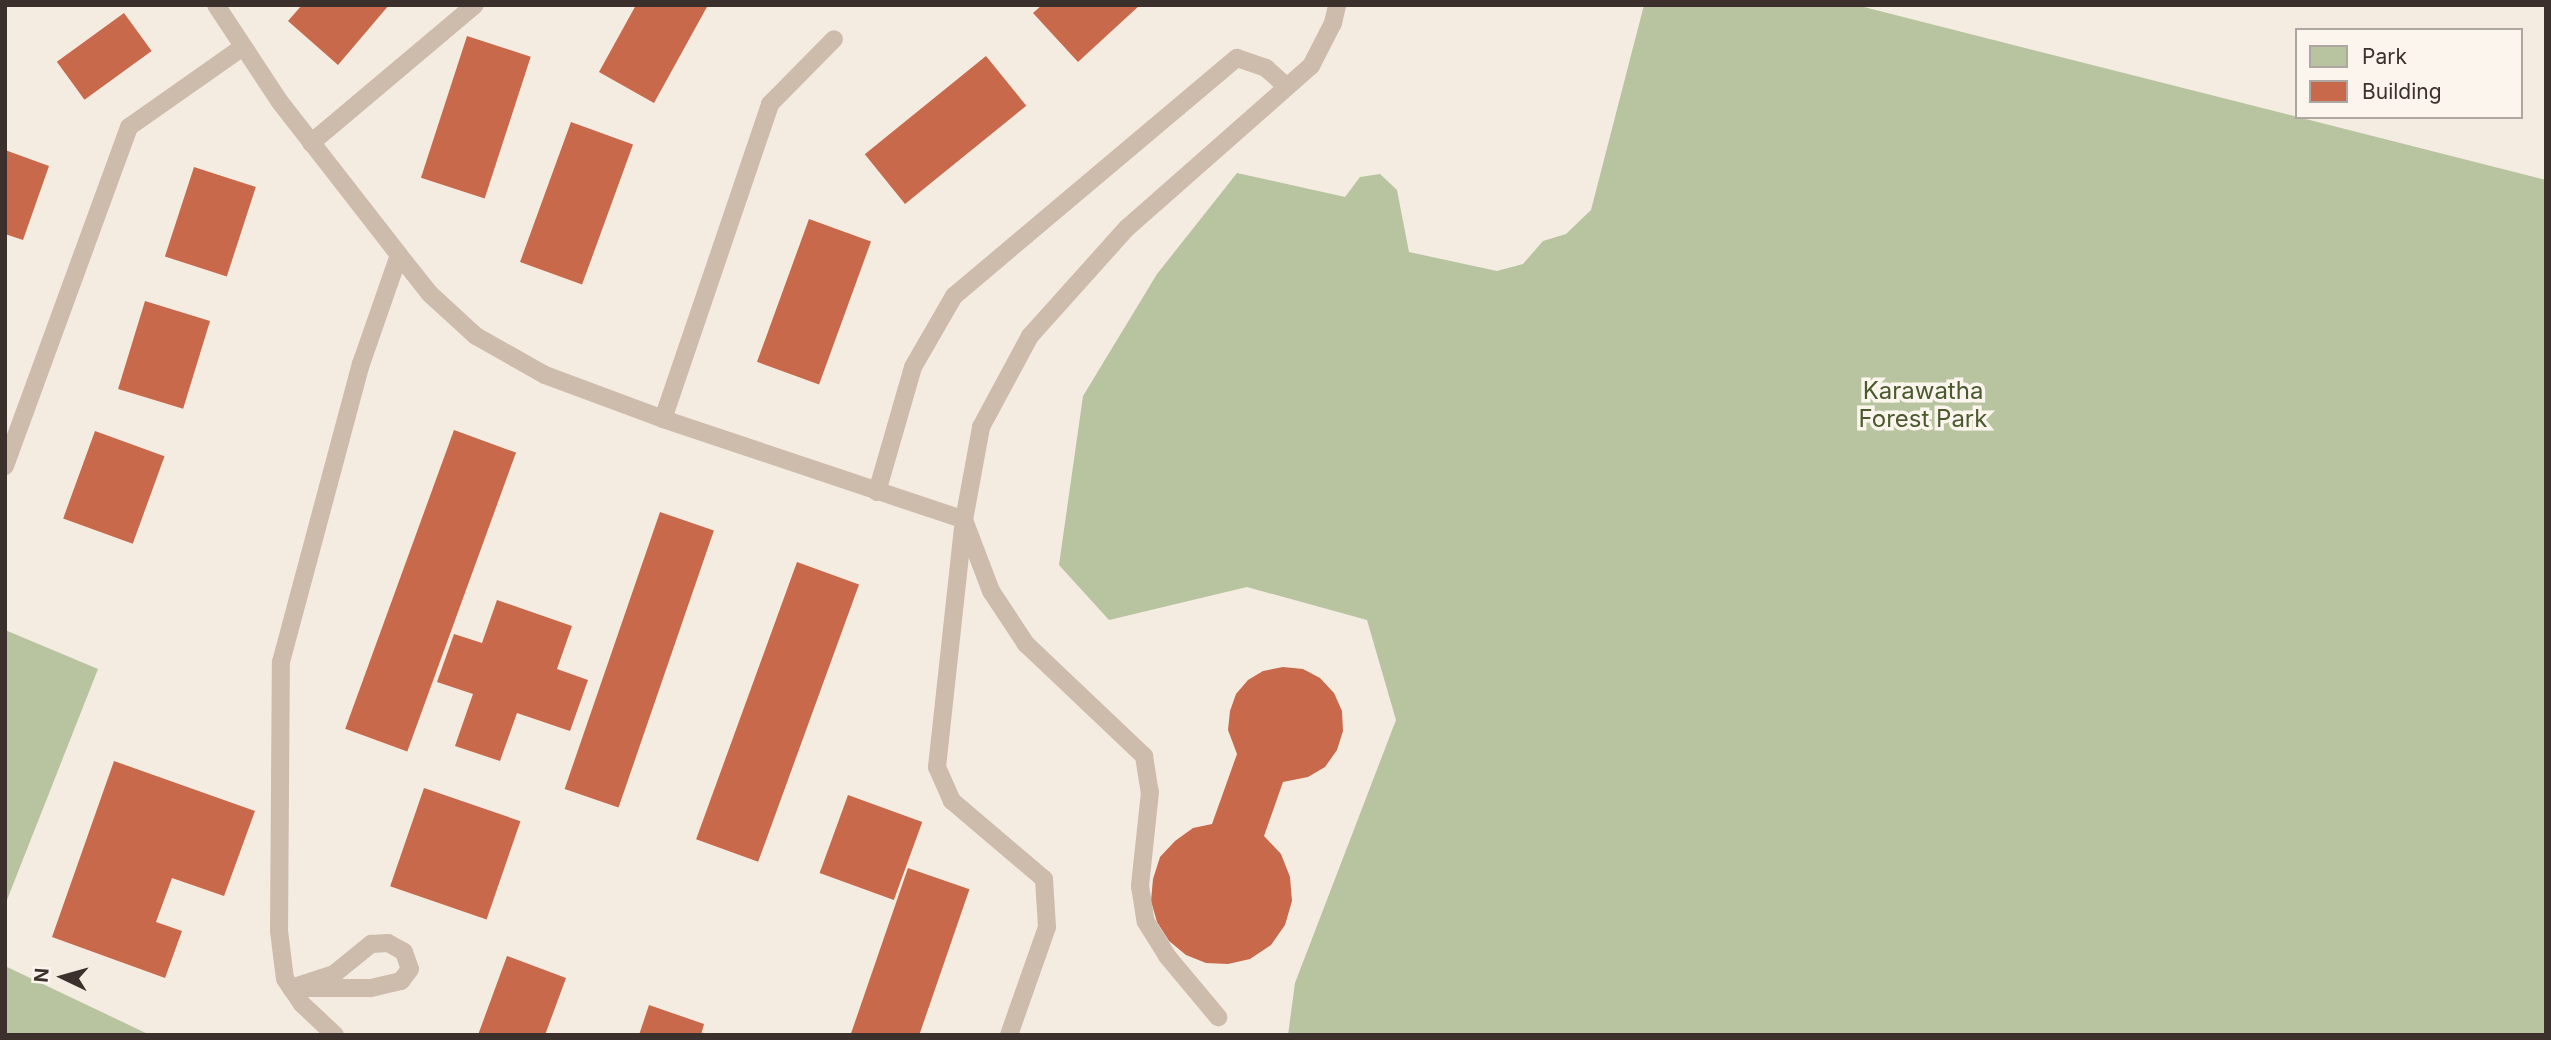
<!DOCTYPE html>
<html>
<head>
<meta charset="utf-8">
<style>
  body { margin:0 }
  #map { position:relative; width:2551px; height:1040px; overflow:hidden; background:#f4ebe1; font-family:Inter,sans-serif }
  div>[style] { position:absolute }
  .green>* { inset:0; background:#b8c4a0 }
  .building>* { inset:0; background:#c8694b; transform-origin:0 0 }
  .service>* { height:18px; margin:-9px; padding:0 9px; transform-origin:9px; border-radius:9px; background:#cdbbac }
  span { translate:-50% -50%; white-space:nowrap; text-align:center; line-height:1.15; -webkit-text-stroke:7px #fbf5ee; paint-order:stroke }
  .park-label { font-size:24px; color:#4a5a2e }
  .frame { position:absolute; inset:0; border:7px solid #3b302b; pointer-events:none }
  .legend { position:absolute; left:2295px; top:28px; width:228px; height:91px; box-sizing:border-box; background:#fbf5ee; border:2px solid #aea6a0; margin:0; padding:9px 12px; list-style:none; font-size:21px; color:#3b302b }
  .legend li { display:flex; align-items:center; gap:14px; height:35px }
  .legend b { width:35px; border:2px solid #aea6a0 }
  .north { position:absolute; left:28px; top:942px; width:70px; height:70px; -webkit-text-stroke:5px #fbf5ee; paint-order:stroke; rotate:275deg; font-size:19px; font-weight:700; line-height:28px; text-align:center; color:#3b302b }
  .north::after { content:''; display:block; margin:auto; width:24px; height:32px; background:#3b302b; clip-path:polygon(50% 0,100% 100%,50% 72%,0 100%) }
</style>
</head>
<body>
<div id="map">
  <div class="green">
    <div style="clip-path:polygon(1644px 5px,1856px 5px,2546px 180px,2546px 1035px,1288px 1035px,1295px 983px,1396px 720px,1367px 620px,1247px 587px,1109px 620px,1059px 565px,1083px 396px,1157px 274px,1237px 173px,1345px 197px,1360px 177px,1380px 174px,1397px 190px,1409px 252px,1497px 271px,1523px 264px,1543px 241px,1566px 234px,1591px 210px)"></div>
    <div style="clip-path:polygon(5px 630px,98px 669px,5px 905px)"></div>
    <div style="clip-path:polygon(5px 966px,150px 1035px,5px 1035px)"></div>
  </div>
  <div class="building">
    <div style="clip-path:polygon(302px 5px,389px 5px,338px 65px,288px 21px)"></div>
    <div style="clip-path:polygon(636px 5px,708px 5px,654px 103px,599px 72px)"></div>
    <div style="clip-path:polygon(1042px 5px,1140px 5px,1078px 62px,1033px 13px)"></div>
    <div style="left:124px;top:13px;width:47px;height:83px;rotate:54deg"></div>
    <div style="left:467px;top:36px;width:67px;height:149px;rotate:18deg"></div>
    <div style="left:986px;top:56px;width:64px;height:156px;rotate:51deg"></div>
    <div style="left:571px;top:122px;width:66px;height:149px;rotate:20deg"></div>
    <div style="clip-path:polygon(5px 150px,49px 166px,23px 240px,5px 234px)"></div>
    <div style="left:194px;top:167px;width:65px;height:94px;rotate:18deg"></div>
    <div style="left:809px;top:219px;width:66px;height:152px;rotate:20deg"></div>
    <div style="left:145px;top:301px;width:68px;height:92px;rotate:17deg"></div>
    <div style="left:454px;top:430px;width:66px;height:318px;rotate:20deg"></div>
    <div style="left:95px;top:431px;width:74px;height:93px;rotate:20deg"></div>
    <div style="left:660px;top:512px;width:57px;height:293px;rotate:19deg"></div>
    <div style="left:797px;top:562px;width:66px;height:295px;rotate:20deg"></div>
    <div style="clip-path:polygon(497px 600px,572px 626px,557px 669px,588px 680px,570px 731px,517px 713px,500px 761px,455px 746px,473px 694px,437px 682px,454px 634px,482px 643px)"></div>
    <div style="clip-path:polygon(1283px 667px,1303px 669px,1320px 678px,1334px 693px,1342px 711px,1343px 731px,1337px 750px,1325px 767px,1308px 777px,1283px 782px,1264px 836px,1281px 854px,1290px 877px,1292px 901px,1285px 925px,1271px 945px,1250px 959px,1228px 964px,1206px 963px,1186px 955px,1169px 941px,1157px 922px,1151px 901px,1153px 879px,1160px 857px,1175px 841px,1193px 828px,1212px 824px,1237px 754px,1228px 730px,1230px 711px,1236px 694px,1248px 680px,1263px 671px)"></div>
    <div style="clip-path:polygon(114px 761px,255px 811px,224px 896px,172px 878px,156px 922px,182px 931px,165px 978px,52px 937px)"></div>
    <div style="left:424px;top:788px;width:102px;height:104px;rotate:19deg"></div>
    <div style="left:848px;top:795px;width:79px;height:83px;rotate:20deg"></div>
    <div style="left:908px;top:868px;width:65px;height:177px;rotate:19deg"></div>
    <div style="clip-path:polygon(507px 956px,566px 978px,545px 1035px,478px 1035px)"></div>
    <div style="clip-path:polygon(649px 1005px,704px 1024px,701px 1035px,639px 1035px)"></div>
  </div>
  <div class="service">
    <div style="left:216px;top:5px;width:116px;rotate:56.6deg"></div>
    <div style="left:280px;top:102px;width:194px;rotate:52.1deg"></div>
    <div style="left:399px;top:255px;width:50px;rotate:51.5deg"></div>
    <div style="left:430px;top:294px;width:62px;rotate:42.4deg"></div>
    <div style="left:476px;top:336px;width:79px;rotate:29.5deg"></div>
    <div style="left:545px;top:375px;width:126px;rotate:20.4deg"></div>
    <div style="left:663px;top:419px;width:317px;rotate:18.5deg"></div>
    <div style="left:964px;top:520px;width:95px;rotate:-79.6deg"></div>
    <div style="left:981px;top:427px;width:103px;rotate:-61.7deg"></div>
    <div style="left:1030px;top:336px;width:145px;rotate:-48.1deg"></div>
    <div style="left:1127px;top:228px;width:245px;rotate:-41.4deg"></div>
    <div style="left:1311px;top:66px;width:48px;rotate:-62.9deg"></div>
    <div style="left:1333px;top:23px;width:18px;rotate:-77deg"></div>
    <div style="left:311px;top:143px;width:214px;rotate:-40.1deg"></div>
    <div style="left:663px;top:419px;width:333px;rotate:-71.2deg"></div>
    <div style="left:770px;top:104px;width:91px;rotate:-45.4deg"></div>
    <div style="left:5px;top:466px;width:361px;rotate:-69.9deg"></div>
    <div style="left:129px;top:127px;width:139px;rotate:-35.1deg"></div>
    <div style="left:877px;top:492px;width:130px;rotate:-73.9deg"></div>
    <div style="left:913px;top:367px;width:82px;rotate:-60deg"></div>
    <div style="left:954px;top:296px;width:370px;rotate:-40.1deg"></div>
    <div style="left:1237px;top:58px;width:31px;rotate:19deg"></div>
    <div style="left:1266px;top:68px;width:27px;rotate:42deg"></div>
    <div style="left:388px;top:943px;width:18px;rotate:29deg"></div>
    <div style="left:404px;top:952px;width:18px;rotate:71deg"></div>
    <div style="left:410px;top:969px;width:15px;rotate:127deg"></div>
    <div style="left:401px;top:981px;width:32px;rotate:167deg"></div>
    <div style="left:370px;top:988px;width:79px;rotate:180deg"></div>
    <div style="left:291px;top:988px;width:45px;rotate:-18deg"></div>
    <div style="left:334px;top:974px;width:48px;rotate:-39deg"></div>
    <div style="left:371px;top:944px;width:17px;rotate:-3deg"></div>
    <div style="left:335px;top:1035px;width:45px;rotate:-136.8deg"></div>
    <div style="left:302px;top:1004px;width:30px;rotate:-124deg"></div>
    <div style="left:285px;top:979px;width:48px;rotate:-97.1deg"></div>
    <div style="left:279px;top:931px;width:269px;rotate:-89.6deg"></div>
    <div style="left:281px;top:662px;width:309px;rotate:-75deg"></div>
    <div style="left:361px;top:364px;width:115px;rotate:-70.8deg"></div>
    <div style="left:1009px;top:1035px;width:114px;rotate:-70.6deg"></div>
    <div style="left:1047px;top:927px;width:48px;rotate:-93.6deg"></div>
    <div style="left:1044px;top:879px;width:121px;rotate:-139.7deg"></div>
    <div style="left:952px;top:801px;width:37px;rotate:-114deg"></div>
    <div style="left:937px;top:767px;width:248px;rotate:-83.8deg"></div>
    <div style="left:964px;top:520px;width:76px;rotate:69.2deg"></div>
    <div style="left:991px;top:591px;width:64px;rotate:56.6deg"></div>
    <div style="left:1026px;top:644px;width:163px;rotate:43.5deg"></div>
    <div style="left:1144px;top:756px;width:36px;rotate:81deg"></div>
    <div style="left:1150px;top:792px;width:95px;rotate:96.1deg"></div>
    <div style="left:1140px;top:886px;width:36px;rotate:81deg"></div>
    <div style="left:1146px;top:922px;width:40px;rotate:58deg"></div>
    <div style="left:1167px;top:956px;width:80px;rotate:50.1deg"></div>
  </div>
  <div class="park-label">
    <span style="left:1923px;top:405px">Karawatha<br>Forest Park</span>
  </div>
  <div class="frame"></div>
  <ul class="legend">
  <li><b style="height:19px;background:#b8c4a0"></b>Park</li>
  <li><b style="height:19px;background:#c8694b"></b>Building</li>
  </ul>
  <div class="north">N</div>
</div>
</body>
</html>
